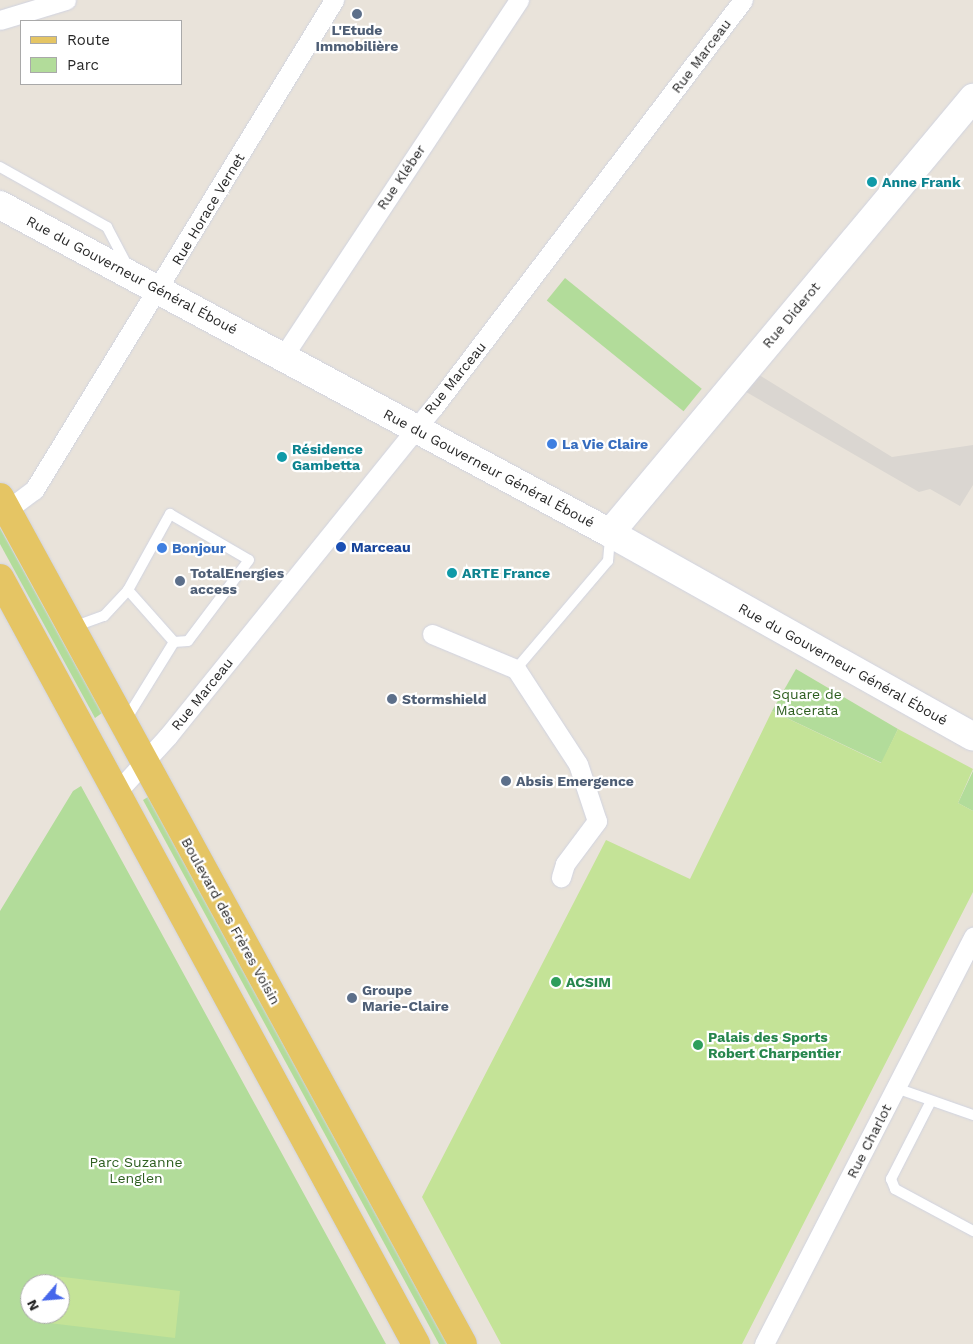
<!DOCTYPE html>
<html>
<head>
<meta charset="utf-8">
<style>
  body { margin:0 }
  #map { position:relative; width:973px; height:1344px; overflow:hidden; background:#e9e3da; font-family:"Work Sans",sans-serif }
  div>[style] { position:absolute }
  .green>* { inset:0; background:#b2dc9a; transform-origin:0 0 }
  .pitch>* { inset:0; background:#c4e397 }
  .plaza>* { inset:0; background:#dad6d1 }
  .roads { filter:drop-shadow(0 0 1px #d0d3e0) drop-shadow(0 0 1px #d0d3e0) }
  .lane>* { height:10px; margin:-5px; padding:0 5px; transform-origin:5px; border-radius:5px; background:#fff }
  .street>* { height:19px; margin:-9.5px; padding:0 9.5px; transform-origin:9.5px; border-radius:9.5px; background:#fff }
  .secondary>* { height:28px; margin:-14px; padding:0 14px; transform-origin:14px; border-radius:14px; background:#fff }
  .primary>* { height:28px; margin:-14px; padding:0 14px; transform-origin:14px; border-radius:14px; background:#e5c564 }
  .dots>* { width:14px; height:14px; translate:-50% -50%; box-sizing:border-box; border:2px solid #fff; border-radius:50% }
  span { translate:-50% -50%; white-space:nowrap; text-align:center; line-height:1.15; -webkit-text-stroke:4.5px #fff; paint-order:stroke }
  .service-label { font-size:14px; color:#4e5e75; font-weight:700 }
  .left { translate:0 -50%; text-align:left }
  .street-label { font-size:14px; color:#282828 }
  .culture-label { font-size:14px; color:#0d838f; font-weight:700 }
  .shop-label { font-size:14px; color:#366cbe; font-weight:700 }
  .transit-label { font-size:14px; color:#164399; font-weight:700 }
  .park-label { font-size:14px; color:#2d5e1f }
  .leisure-label { font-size:14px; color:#27864d; font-weight:700 }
  .legend { position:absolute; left:20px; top:20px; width:162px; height:65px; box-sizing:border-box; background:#fff; border:1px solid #a9a9a9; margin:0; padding:6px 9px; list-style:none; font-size:15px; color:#282828 }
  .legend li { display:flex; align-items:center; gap:10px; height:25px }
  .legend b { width:25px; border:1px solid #a9a9a9 }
  .north { position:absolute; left:20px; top:1274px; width:50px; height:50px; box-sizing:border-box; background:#fff; border:1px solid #a9a9a9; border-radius:50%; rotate:243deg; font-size:14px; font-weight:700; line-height:20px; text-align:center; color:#282828 }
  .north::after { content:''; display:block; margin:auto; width:18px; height:22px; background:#4667eb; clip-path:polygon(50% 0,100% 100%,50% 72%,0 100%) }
</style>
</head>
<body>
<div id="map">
  <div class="green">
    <div style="left:565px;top:278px;width:176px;height:29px;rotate:39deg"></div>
    <div style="clip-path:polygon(0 528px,102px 713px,95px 718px,0 544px)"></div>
    <div style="clip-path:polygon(796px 669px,898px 729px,882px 763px,772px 711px)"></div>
    <div style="clip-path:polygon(973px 771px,973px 811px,958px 803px)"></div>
    <div style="clip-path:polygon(evenodd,81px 786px,386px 1344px,0 1344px,0 911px,73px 791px,81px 786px,30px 1284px,60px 1284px,60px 1314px,30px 1314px,30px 1284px)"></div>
    <div style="clip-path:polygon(148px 797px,447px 1344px,439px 1344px,143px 800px)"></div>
  </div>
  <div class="pitch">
    <div style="clip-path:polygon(772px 711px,881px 763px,898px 729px,973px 769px,958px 803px,973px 811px,973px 892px,742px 1344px,501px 1344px,422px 1197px,606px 840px,690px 879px)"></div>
    <div style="clip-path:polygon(38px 1274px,180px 1291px,175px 1338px,32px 1321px,33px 1314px,60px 1314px,60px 1284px,36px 1284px)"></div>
  </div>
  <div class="plaza">
    <div style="clip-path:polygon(748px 368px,892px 457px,973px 445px,973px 485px,960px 506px,930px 489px,919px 492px,734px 385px)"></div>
  </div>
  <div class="roads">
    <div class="lane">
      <div style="left:0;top:167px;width:123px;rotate:29.3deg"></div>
      <div style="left:107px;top:227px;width:45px;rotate:62.3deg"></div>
      <div style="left:128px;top:590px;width:87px;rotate:-61.1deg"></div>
      <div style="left:170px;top:514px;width:91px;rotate:30.2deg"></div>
      <div style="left:249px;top:560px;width:101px;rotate:127deg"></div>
      <div style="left:188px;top:641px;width:14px;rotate:176deg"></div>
      <div style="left:73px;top:627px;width:33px;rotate:-20deg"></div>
      <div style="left:104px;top:616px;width:35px;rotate:-47deg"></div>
      <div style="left:128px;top:590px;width:69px;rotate:48.5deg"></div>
      <div style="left:174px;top:642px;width:93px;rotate:121.8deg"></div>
      <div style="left:516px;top:669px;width:142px;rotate:-49.6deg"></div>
      <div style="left:608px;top:561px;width:24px;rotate:-85deg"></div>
      <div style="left:896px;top:1088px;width:82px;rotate:19.3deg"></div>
      <div style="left:931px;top:1101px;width:88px;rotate:117.1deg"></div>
      <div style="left:891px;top:1179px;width:11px;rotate:68deg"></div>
      <div style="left:895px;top:1189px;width:89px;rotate:28.3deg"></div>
    </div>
    <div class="street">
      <div style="left:0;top:20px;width:69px;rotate:-16.9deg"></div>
      <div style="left:284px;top:355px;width:426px;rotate:-56.5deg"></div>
      <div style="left:7px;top:510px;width:34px;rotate:-37deg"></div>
      <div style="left:34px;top:490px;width:575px;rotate:-58.52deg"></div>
      <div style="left:432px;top:634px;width:91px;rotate:22.6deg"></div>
      <div style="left:516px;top:669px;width:113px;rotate:56.9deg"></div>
      <div style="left:578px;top:764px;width:60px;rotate:71.6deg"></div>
      <div style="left:597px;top:821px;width:54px;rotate:126.7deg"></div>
      <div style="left:565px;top:864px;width:14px;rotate:107deg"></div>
      <div style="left:116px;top:793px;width:77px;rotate:-47.6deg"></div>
      <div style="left:168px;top:736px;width:422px;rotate:-51.1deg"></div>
      <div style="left:433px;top:408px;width:512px;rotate:-52.77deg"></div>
      <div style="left:764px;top:1344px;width:458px;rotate:-62.8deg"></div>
    </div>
    <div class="secondary">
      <div style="left:0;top:205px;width:693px;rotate:28.27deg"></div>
      <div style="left:610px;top:533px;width:416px;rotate:29.3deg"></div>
      <div style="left:610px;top:533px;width:567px;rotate:-50.16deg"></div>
    </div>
    <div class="primary">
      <div style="left:0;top:497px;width:965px;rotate:61.34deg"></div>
      <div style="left:0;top:578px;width:872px;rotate:61.49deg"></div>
    </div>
  </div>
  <div class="dots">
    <div style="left:357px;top:14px;background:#5c6f8a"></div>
    <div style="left:872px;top:182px;background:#0f9aa8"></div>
    <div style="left:552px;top:444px;background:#3f7fe0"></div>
    <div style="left:282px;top:457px;background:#0f9aa8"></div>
    <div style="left:341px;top:547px;background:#1a4fb4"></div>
    <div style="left:162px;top:548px;background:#3f7fe0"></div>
    <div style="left:452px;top:573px;background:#0f9aa8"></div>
    <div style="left:180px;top:581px;background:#5c6f8a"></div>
    <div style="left:392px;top:699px;background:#5c6f8a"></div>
    <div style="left:506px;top:781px;background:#5c6f8a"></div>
    <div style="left:556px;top:982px;background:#2e9e5b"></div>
    <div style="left:352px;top:998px;background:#5c6f8a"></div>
    <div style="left:698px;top:1045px;background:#2e9e5b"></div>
  </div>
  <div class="service-label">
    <span style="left:357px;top:38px">L'Etude<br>Immobilière</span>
    <span class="left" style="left:190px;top:581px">TotalEnergies<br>access</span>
    <span class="left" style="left:402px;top:699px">Stormshield</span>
    <span class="left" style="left:516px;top:781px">Absis Emergence</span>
    <span class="left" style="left:362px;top:998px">Groupe<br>Marie-Claire</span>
  </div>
  <div class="street-label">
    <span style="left:701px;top:56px;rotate:-53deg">Rue Marceau</span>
    <span style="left:401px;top:177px;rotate:-56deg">Rue Kléber</span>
    <span style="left:208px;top:209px;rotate:-59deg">Rue Horace Vernet</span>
    <span style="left:132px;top:275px;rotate:28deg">Rue du Gouverneur Général Éboué</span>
    <span style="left:791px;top:315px;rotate:-50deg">Rue Diderot</span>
    <span style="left:455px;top:378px;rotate:-51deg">Rue Marceau</span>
    <span style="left:489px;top:468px;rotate:28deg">Rue du Gouverneur Général Éboué</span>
    <span style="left:843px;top:664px;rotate:29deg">Rue du Gouverneur Général Éboué</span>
    <span style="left:202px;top:694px;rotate:-51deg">Rue Marceau</span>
    <span style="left:231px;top:921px;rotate:61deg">Boulevard des Frères Voisin</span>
    <span style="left:869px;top:1141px;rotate:-63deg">Rue Charlot</span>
  </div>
  <div class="culture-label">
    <span class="left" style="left:882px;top:182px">Anne Frank</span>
    <span class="left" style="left:292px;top:457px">Résidence<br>Gambetta</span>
    <span class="left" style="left:462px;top:573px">ARTE France</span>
  </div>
  <div class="shop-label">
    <span class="left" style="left:562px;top:444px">La Vie Claire</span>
    <span class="left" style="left:172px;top:548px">Bonjour</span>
  </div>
  <div class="transit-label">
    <span class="left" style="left:351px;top:547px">Marceau</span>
  </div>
  <div class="park-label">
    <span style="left:807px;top:702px">Square de<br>Macerata</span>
    <span style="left:136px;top:1170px">Parc Suzanne<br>Lenglen</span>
  </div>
  <div class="leisure-label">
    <span class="left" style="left:566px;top:982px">ACSIM</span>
    <span class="left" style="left:708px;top:1045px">Palais des Sports<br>Robert Charpentier</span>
  </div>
  <ul class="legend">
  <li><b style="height:6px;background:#e5c564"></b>Route</li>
  <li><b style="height:14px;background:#b2dc9a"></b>Parc</li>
  </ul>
  <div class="north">N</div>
</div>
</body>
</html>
